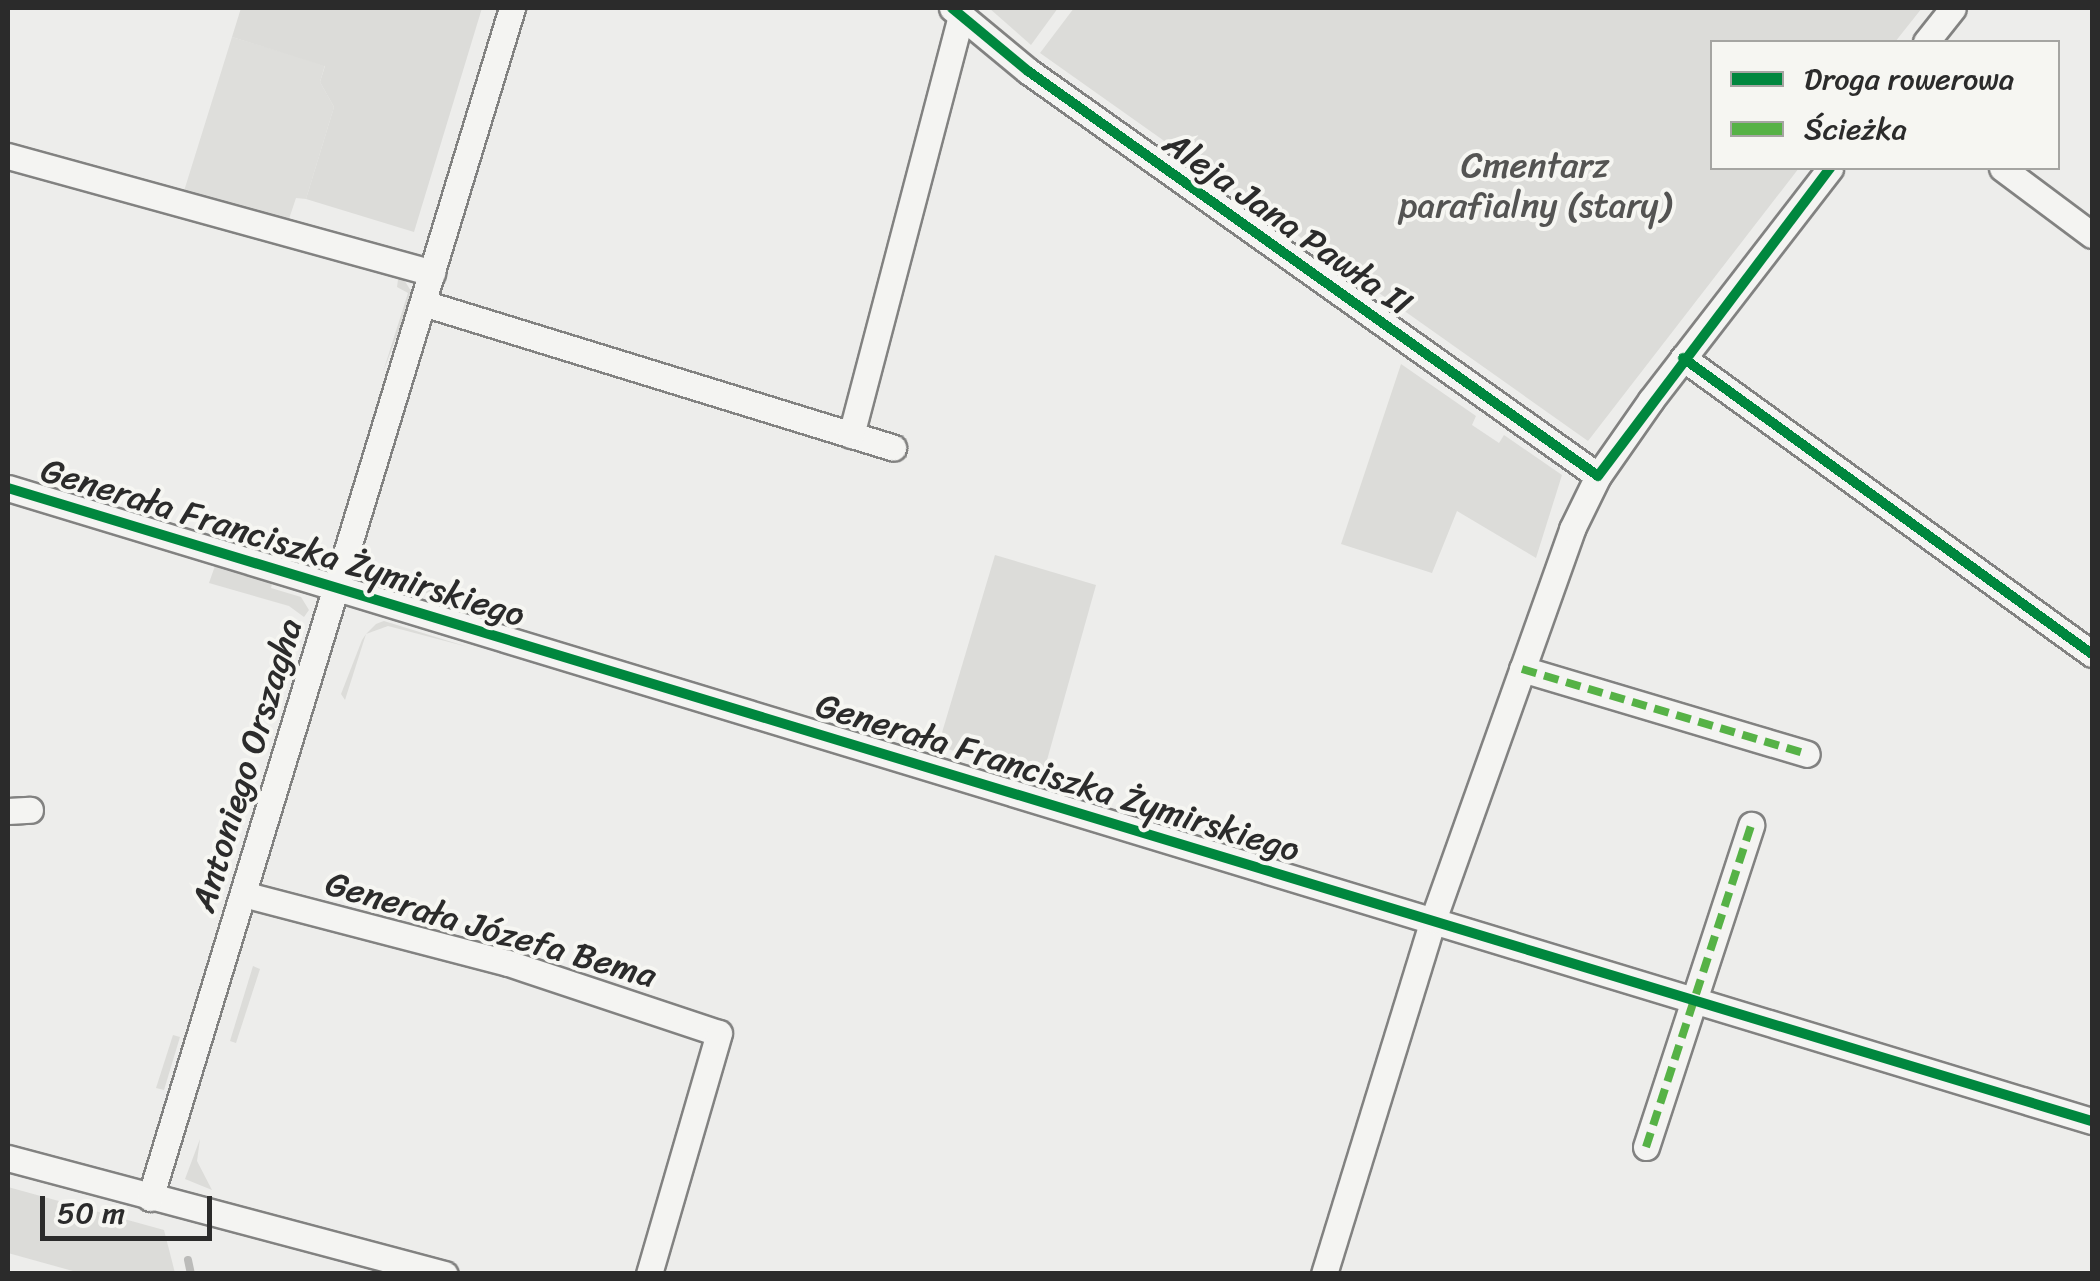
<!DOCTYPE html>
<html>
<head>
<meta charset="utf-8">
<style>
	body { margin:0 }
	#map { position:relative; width:2100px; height:1281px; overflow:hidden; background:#ededeb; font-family:Sriracha,sans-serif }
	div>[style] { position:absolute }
	.built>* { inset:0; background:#dededb }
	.green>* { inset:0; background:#dcdcd9 }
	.stream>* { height:8px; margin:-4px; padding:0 4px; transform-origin:4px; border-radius:4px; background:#bbbbb9 }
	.roads { filter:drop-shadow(2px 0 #828281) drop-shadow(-2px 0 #828281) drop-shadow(0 2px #828281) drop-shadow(0 -2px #828281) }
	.minor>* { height:25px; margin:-12.5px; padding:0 12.5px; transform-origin:12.5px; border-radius:12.5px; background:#f4f4f2 }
	.quiet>* { height:8px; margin-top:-4px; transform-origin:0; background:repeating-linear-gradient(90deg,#56b246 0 15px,transparent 0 23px) }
	.cycleway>* { height:10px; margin:-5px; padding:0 5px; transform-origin:5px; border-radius:5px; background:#00873e }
	span { translate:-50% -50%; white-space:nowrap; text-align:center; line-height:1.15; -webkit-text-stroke:8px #f6f6f2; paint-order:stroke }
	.park-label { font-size:35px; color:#545453 }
	.street-label { font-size:35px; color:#2b2b2b }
	.frame { position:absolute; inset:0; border:10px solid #2b2b2b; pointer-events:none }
	.legend { position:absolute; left:1710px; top:40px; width:350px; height:130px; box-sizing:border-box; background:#f6f6f2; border:2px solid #a5a5a2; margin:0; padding:12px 18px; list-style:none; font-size:30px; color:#2b2b2b }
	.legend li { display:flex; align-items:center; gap:20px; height:50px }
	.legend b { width:50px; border:2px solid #a5a5a2 }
	.scale { position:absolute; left:40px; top:1196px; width:172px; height:45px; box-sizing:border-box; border:5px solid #2b2b2b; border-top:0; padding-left:12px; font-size:30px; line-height:35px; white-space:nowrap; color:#2b2b2b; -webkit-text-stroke:8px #f6f6f2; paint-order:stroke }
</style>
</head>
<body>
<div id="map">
	<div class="built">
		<div style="clip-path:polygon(232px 37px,325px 65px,320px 82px,334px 107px,306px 199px,296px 198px,288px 222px,184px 191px)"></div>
	</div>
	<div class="green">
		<div style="clip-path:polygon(241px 8px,482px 8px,414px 232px,306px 199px,334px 107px,320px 82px,325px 66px,232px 37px)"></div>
		<div style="clip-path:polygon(989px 8px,1058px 8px,1031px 45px)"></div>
		<div style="clip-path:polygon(1074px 8px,1922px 8px,1895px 42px,1712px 42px,1712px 168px,1799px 168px,1588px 441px,1040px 53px)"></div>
		<div style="clip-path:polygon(399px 272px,413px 294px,383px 372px,408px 293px,397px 287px)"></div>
		<div style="clip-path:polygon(1401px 364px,1476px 416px,1472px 425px,1499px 443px,1504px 435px,1562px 475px,1536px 558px,1457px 511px,1432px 573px,1341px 544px)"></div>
		<div style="clip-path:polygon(995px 555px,1096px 585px,1042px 778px,938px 746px)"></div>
		<div style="clip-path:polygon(216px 563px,273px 580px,271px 588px,301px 597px,309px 610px,304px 617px,289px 606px,209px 583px)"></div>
		<div style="clip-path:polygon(388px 573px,465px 596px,462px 604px,393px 583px)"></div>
		<div style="clip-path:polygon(381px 622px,384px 621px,468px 647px,388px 626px,366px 634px,345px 700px,341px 694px,362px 640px,366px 634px,376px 624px)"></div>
		<div style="clip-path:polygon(253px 966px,260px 969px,236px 1043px,230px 1041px)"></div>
		<div style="clip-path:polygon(173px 1035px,180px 1037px,164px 1090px,156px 1088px)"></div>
		<div style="clip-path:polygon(200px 1139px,197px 1161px,212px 1190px,185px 1179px)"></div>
		<div style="clip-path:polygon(8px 1187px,164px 1230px,175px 1273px,80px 1273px,8px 1253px)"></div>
	</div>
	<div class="stream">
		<div style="left:188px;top:1260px;width:14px;rotate:78deg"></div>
	</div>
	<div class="roads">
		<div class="minor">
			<div style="left:952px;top:8px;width:99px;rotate:39.7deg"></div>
			<div style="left:1028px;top:71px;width:699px;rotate:35.39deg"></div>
			<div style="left:1926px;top:42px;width:43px;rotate:-51.5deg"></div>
			<div style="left:8px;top:156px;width:440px;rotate:15.4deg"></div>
			<div style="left:2002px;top:168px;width:112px;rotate:36.7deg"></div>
			<div style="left:423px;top:303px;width:492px;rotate:17.1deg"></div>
			<div style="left:1683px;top:358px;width:505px;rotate:35.89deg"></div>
			<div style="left:851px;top:435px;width:433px;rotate:-75.3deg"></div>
			<div style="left:8px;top:488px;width:2178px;rotate:16.9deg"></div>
			<div style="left:1522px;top:669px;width:297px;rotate:16.6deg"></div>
			<div style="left:8px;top:811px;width:22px;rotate:-3deg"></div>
			<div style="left:243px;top:894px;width:274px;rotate:14.6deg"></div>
			<div style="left:508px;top:963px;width:222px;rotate:18.4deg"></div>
			<div style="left:719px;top:1033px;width:251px;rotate:106.2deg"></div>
			<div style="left:1646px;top:1147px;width:339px;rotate:-71.9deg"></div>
			<div style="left:8px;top:1158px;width:452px;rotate:14.9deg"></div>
			<div style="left:150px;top:1198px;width:1244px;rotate:-73.08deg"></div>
			<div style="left:1324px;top:1274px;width:370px;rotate:-72.9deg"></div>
			<div style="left:1433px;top:920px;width:415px;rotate:-70.4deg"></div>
			<div style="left:1572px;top:529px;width:59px;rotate:-63.9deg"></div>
			<div style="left:1598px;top:476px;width:93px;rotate:-55.1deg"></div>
			<div style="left:1651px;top:400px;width:293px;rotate:-52.3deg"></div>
		</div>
	</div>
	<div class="quiet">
		<div style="left:1522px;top:669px;width:297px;rotate:16.6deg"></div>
		<div style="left:1646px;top:1147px;width:339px;rotate:-71.9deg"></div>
	</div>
	<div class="cycleway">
		<div style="left:952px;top:8px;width:99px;rotate:39.7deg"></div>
		<div style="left:1028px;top:71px;width:699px;rotate:35.39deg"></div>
		<div style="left:1598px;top:476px;width:386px;rotate:-53deg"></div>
		<div style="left:1683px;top:358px;width:505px;rotate:35.89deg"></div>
		<div style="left:8px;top:488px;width:2178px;rotate:16.9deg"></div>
	</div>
	<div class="park-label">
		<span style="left:1535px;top:185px">Cmentarz<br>parafialny (stary)</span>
	</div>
	<div class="street-label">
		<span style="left:1288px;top:223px;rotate:35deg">Aleja Jana Pawła II</span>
		<span style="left:283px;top:542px;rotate:17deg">Generała Franciszka Żymirskiego</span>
		<span style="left:246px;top:765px;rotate:-73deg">Antoniego Orszagha</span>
		<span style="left:1058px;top:777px;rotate:17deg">Generała Franciszka Żymirskiego</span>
		<span style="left:491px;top:929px;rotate:16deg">Generała Józefa Bema</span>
	</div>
	<div class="frame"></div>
	<ul class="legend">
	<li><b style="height:12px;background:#00873e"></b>Droga rowerowa</li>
	<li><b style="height:12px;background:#56b246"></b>Ścieżka</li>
	</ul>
	<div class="scale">50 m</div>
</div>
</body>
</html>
